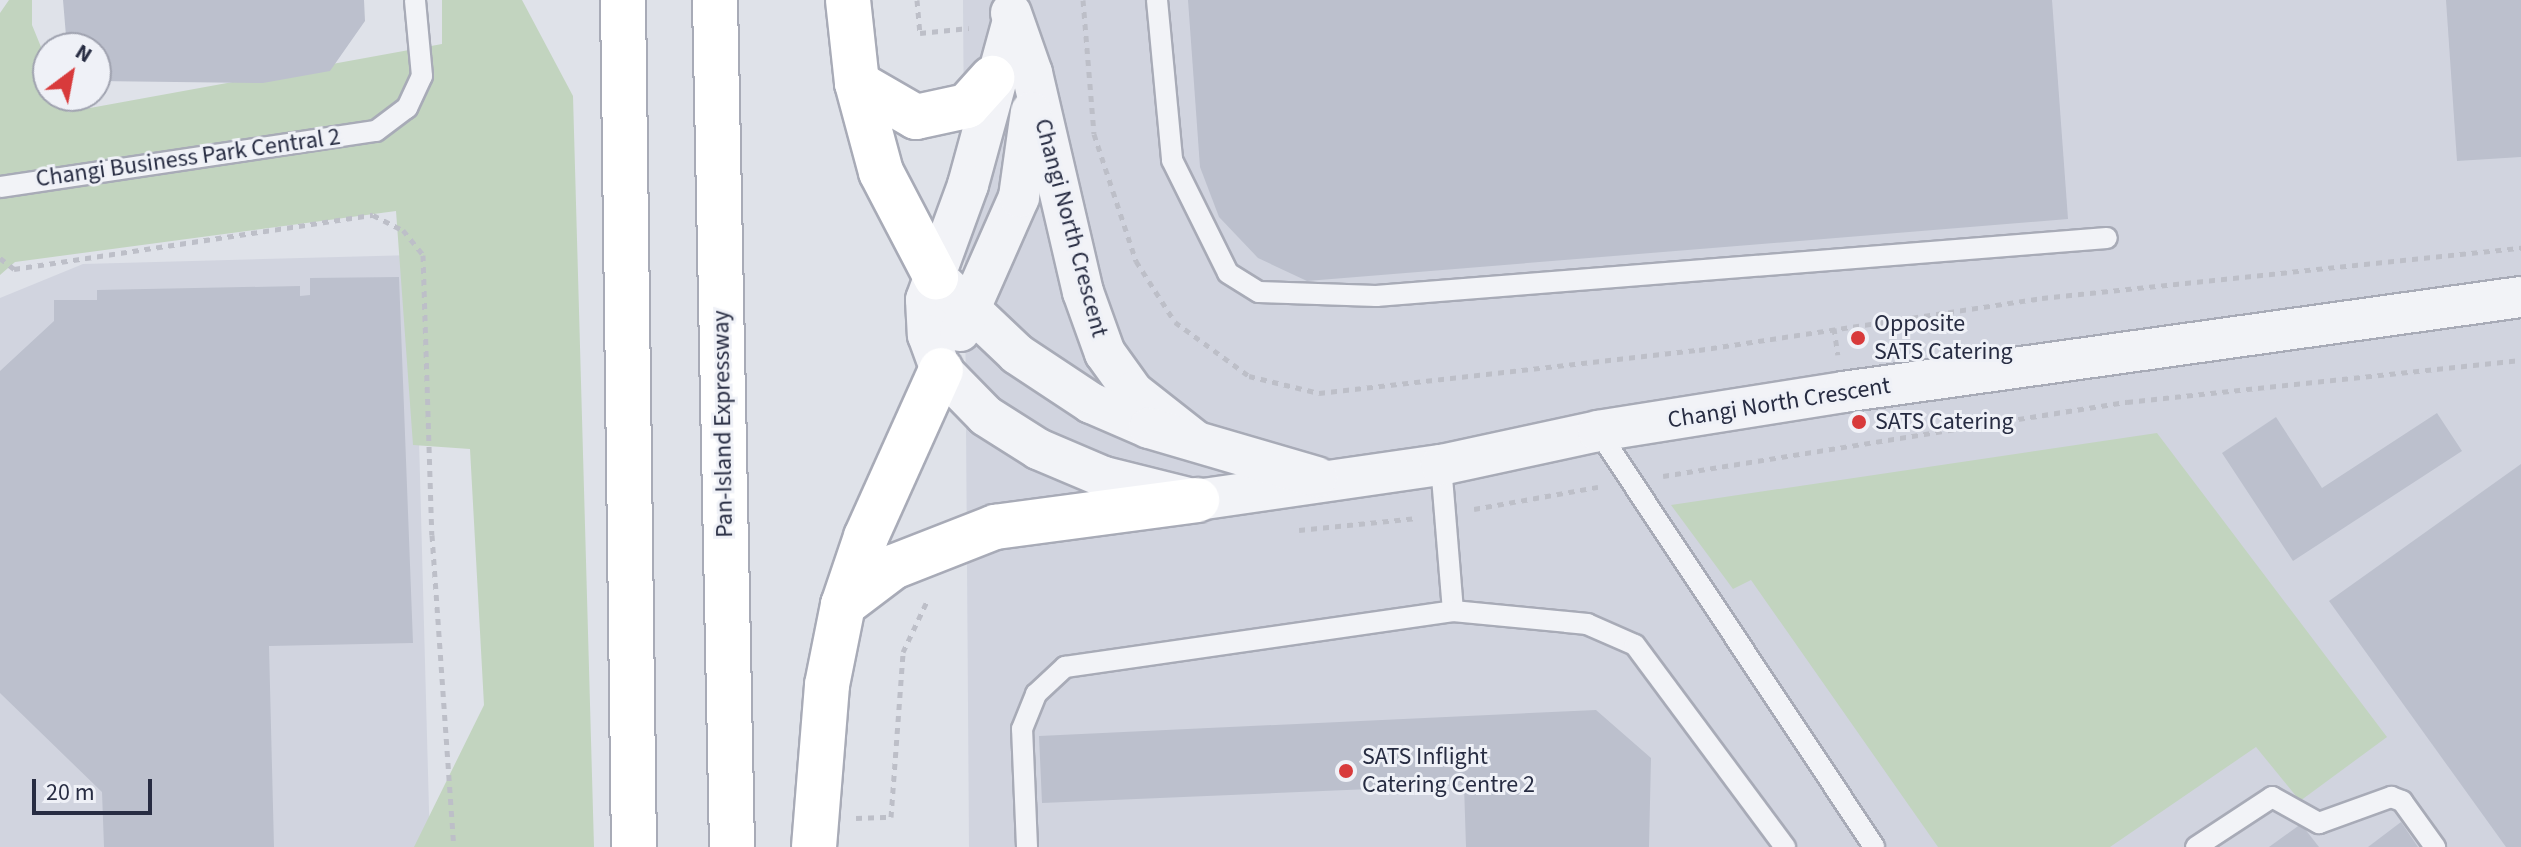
<!DOCTYPE html>
<html>
<head>
<meta charset="utf-8">
<style>
	body { margin:0 }
	#map { position:relative; width:2521px; height:847px; overflow:hidden; background:#dfe2e9; font-family:"Source Sans 3",sans-serif }
	div>[style] { position:absolute }
	.built>* { inset:0; background:#d1d4df }
	.green>* { inset:0; background:#c2d4bf }
	.building>* { inset:0; background:#bcc0cd }
	.path>* { height:5px; margin-top:-2.5px; transform-origin:0; background:repeating-linear-gradient(90deg,#bdbfc8 0 6px,transparent 0 12px) }
	.roads { filter:drop-shadow(2px 0 #a8abb7) drop-shadow(-2px 0 #a8abb7) drop-shadow(0 2px #a8abb7) drop-shadow(0 -2px #a8abb7) }
	.service>* { height:20px; margin:-10px; padding:0 10px; transform-origin:10px; border-radius:10px; background:#f2f3f7 }
	.minor>* { height:40px; margin:-20px; padding:0 20px; transform-origin:20px; border-radius:20px; background:#f2f3f7 }
	.motorway>* { height:44px; margin:-22px; padding:0 22px; transform-origin:22px; border-radius:22px; background:#fff }
	.dots>* { width:22px; height:22px; translate:-50% -50%; box-sizing:border-box; border:4px solid #eff1f7; border-radius:50% }
	span { translate:-50% -50%; white-space:nowrap; text-align:center; line-height:1.15; -webkit-text-stroke:6px #eff1f7; paint-order:stroke }
	.street-label { font-size:24px; color:#272c42 }
	.poi-label { font-size:24px; color:#272c42 }
	.left { translate:0 -50%; text-align:left }
	.north { position:absolute; left:32px; top:32px; width:80px; height:80px; box-sizing:border-box; background:#eff1f7; border:2px solid #9fa2af; border-radius:50%; rotate:32deg; font-size:22px; font-weight:700; line-height:32px; text-align:center; color:#272c42 }
	.north::after { content:''; display:block; margin:auto; width:28px; height:36px; background:#d83a3b; clip-path:polygon(50% 0,100% 100%,50% 72%,0 100%) }
	.scale { position:absolute; left:32px; top:779px; width:120px; height:36px; box-sizing:border-box; border:4px solid #272c42; border-top:0; padding-left:10px; font-size:24px; line-height:28px; white-space:nowrap; color:#272c42; -webkit-text-stroke:6px #eff1f7; paint-order:stroke }
</style>
</head>
<body>
<div id="map">
	<div class="built">
		<div style="clip-path:polygon(963px 0,2521px 0,2521px 847px,969px 847px)"></div>
		<div style="clip-path:polygon(414px 255px,430px 847px,0 847px,0 298px,83px 264px)"></div>
	</div>
	<div class="green">
		<div style="clip-path:polygon(9px 0,32px 0,32px 25px,48px 64px,48px 96px,61px 96px,68px 112px,442px 44px,442px 0,522px 0,573px 96px,594px 847px,414px 847px,484px 705px,470px 449px,413px 445px,396px 211px,15px 262px,0 275px,0 13px)"></div>
		<div style="clip-path:polygon(2157px 433px,2387px 737px,2300px 801px,2256px 747px,2110px 847px,1938px 847px,1751px 580px,1733px 589px,1671px 505px)"></div>
	</div>
	<div class="building">
		<div style="clip-path:polygon(63px 0,364px 0,365px 21px,330px 71px,263px 83px,96px 81px,96px 48px,67px 48px)"></div>
		<div style="clip-path:polygon(1188px 0,2052px 0,2068px 219px,1307px 281px,1258px 258px,1219px 217px,1200px 167px)"></div>
		<div style="clip-path:polygon(2446px 0,2521px 0,2521px 157px,2457px 161px)"></div>
		<div style="clip-path:polygon(399px 277px,413px 643px,269px 646px,274px 847px,104px 847px,102px 792px,0 693px,0 371px,54px 321px,54px 300px,97px 300px,97px 290px,300px 286px,300px 296px,310px 295px,310px 278px)"></div>
		<div style="clip-path:polygon(2437px 413px,2462px 451px,2293px 561px,2222px 453px,2276px 417px,2322px 488px)"></div>
		<div style="clip-path:polygon(2521px 464px,2521px 847px,2506px 847px,2329px 601px)"></div>
		<div style="clip-path:polygon(1596px 710px,1651px 758px,1649px 847px,1466px 847px,1464px 785px,1042px 803px,1039px 736px)"></div>
		<div style="clip-path:polygon(2401px 822px,2418px 847px,2368px 847px)"></div>
		<div style="clip-path:polygon(2301px 824px,2319px 847px,2269px 847px)"></div>
	</div>
	<div class="path">
		<div style="left:917px;top:0;width:33px;rotate:85deg"></div>
		<div style="left:920px;top:33px;width:49px;rotate:-5.8deg"></div>
		<div style="left:1083px;top:0;width:134px;rotate:85.3deg"></div>
		<div style="left:1094px;top:134px;width:134px;rotate:71.7deg"></div>
		<div style="left:1136px;top:261px;width:72px;rotate:57.4deg"></div>
		<div style="left:1175px;top:322px;width:92px;rotate:36.1deg"></div>
		<div style="left:1249px;top:376px;width:72px;rotate:13.7deg"></div>
		<div style="left:1319px;top:393px;width:382px;rotate:-6.5deg"></div>
		<div style="left:1699px;top:350px;width:347px;rotate:-8.6deg"></div>
		<div style="left:2042px;top:298px;width:482px;rotate:-6deg"></div>
		<div style="left:0;top:258px;width:18px;rotate:38deg"></div>
		<div style="left:14px;top:269px;width:363px;rotate:-8.6deg"></div>
		<div style="left:373px;top:215px;width:34px;rotate:27deg"></div>
		<div style="left:403px;top:230px;width:32px;rotate:51deg"></div>
		<div style="left:423px;top:255px;width:280px;rotate:88.2deg"></div>
		<div style="left:432px;top:535px;width:313px;rotate:86deg"></div>
		<div style="left:1834px;top:328px;width:27px;rotate:82deg"></div>
		<div style="left:1663px;top:476px;width:470px;rotate:-9.1deg"></div>
		<div style="left:2127px;top:402px;width:396px;rotate:-6.1deg"></div>
		<div style="left:1474px;top:509px;width:126px;rotate:-10.1deg"></div>
		<div style="left:1299px;top:530px;width:119px;rotate:-5.8deg"></div>
		<div style="left:856px;top:818px;width:35px;rotate:-2deg"></div>
		<div style="left:891px;top:817px;width:165px;rotate:-85.8deg"></div>
		<div style="left:903px;top:652px;width:59px;rotate:-64.7deg"></div>
	</div>
	<div class="roads">
		<div class="service">
			<div style="left:1157px;top:0;width:161px;rotate:84.6deg"></div>
			<div style="left:1172px;top:160px;width:126px;rotate:63.6deg"></div>
			<div style="left:1228px;top:273px;width:36px;rotate:32deg"></div>
			<div style="left:1259px;top:292px;width:117px;rotate:2deg"></div>
			<div style="left:1376px;top:296px;width:733px;rotate:-4.54deg"></div>
			<div style="left:0;top:187px;width:380px;rotate:-8.5deg"></div>
			<div style="left:376px;top:131px;width:39px;rotate:-37deg"></div>
			<div style="left:407px;top:108px;width:35px;rotate:-65deg"></div>
			<div style="left:422px;top:76px;width:76px;rotate:-95.3deg"></div>
			<div style="left:1598px;top:431px;width:499px;rotate:56.4deg"></div>
			<div style="left:1441px;top:465px;width:146px;rotate:85.3deg"></div>
			<div style="left:1027px;top:847px;width:118px;rotate:-92.4deg"></div>
			<div style="left:1022px;top:729px;width:38px;rotate:-68deg"></div>
			<div style="left:1036px;top:694px;width:40px;rotate:-43deg"></div>
			<div style="left:1065px;top:667px;width:392px;rotate:-8.2deg"></div>
			<div style="left:1453px;top:611px;width:135px;rotate:5.5deg"></div>
			<div style="left:1587px;top:624px;width:52px;rotate:23.6deg"></div>
			<div style="left:1635px;top:645px;width:252px;rotate:53.4deg"></div>
			<div style="left:2196px;top:847px;width:91px;rotate:-33.3deg"></div>
			<div style="left:2272px;top:797px;width:54px;rotate:29deg"></div>
			<div style="left:2319px;top:823px;width:77px;rotate:-19.9deg"></div>
			<div style="left:2391px;top:797px;width:12px;rotate:20deg"></div>
			<div style="left:2402px;top:801px;width:57px;rotate:54.3deg"></div>
		</div>
		<div class="minor">
			<div style="left:1011px;top:13px;width:64px;rotate:70.7deg"></div>
			<div style="left:1032px;top:73px;width:225px;rotate:76.9deg"></div>
			<div style="left:1083px;top:292px;width:65px;rotate:70.2deg"></div>
			<div style="left:1105px;top:353px;width:48px;rotate:54.3deg"></div>
			<div style="left:1133px;top:392px;width:78px;rotate:38.2deg"></div>
			<div style="left:1012px;top:24px;width:167px;rotate:105.3deg"></div>
			<div style="left:968px;top:185px;width:122px;rotate:110.1deg"></div>
			<div style="left:926px;top:300px;width:35px;rotate:87deg"></div>
			<div style="left:928px;top:335px;width:37px;rotate:70deg"></div>
			<div style="left:941px;top:370px;width:64px;rotate:45.6deg"></div>
			<div style="left:986px;top:416px;width:62px;rotate:32.4deg"></div>
			<div style="left:1038px;top:449px;width:72px;rotate:23deg"></div>
			<div style="left:1104px;top:477px;width:96px;rotate:13.9deg"></div>
			<div style="left:1197px;top:500px;width:246px;rotate:-8.2deg"></div>
			<div style="left:1441px;top:465px;width:161px;rotate:-12.2deg"></div>
			<div style="left:1598px;top:431px;width:248px;rotate:-9deg"></div>
			<div style="left:1843px;top:392px;width:685px;rotate:-7.98deg"></div>
			<div style="left:936px;top:277px;width:112px;rotate:43.5deg"></div>
			<div style="left:1017px;top:354px;width:89px;rotate:33.5deg"></div>
			<div style="left:1091px;top:403px;width:63px;rotate:23.3deg"></div>
			<div style="left:1149px;top:428px;width:175px;rotate:16.3deg"></div>
			<div style="left:960px;top:331px;width:146px;rotate:-66.2deg"></div>
			<div style="left:1019px;top:197px;width:86px;rotate:-82deg"></div>
		</div>
		<div class="motorway">
			<div style="left:623px;top:0;width:847px;rotate:89.26deg"></div>
			<div style="left:715px;top:0;width:847px;rotate:88.85deg"></div>
			<div style="left:848px;top:0;width:83px;rotate:83.8deg"></div>
			<div style="left:857px;top:83px;width:92px;rotate:74.9deg"></div>
			<div style="left:881px;top:172px;width:119px;rotate:62.4deg"></div>
			<div style="left:857px;top:83px;width:68px;rotate:30deg"></div>
			<div style="left:916px;top:117px;width:52px;rotate:-12.2deg"></div>
			<div style="left:967px;top:106px;width:38px;rotate:-48deg"></div>
			<div style="left:843px;top:605px;width:63px;rotate:-37.2deg"></div>
			<div style="left:893px;top:567px;width:110px;rotate:-21.4deg"></div>
			<div style="left:995px;top:527px;width:204px;rotate:-7.6deg"></div>
			<div style="left:814px;top:847px;width:163px;rotate:-85.4deg"></div>
			<div style="left:827px;top:685px;width:82px;rotate:-78.7deg"></div>
			<div style="left:843px;top:605px;width:72px;rotate:-71.3deg"></div>
			<div style="left:866px;top:537px;width:183px;rotate:-65.8deg"></div>
		</div>
	</div>
	<div class="dots">
		<div style="left:1858px;top:338px;background:#d83a3b"></div>
		<div style="left:1859px;top:422px;background:#d83a3b"></div>
		<div style="left:1346px;top:771px;background:#d83a3b"></div>
	</div>
	<div class="street-label">
		<span style="left:188px;top:158px;rotate:-8deg">Changi Business Park Central 2</span>
		<span style="left:1071px;top:228px;rotate:75deg">Changi North Crescent</span>
		<span style="left:1779px;top:403px;rotate:-9deg">Changi North Crescent</span>
		<span style="left:723px;top:424px;rotate:-91deg">Pan-Island Expressway</span>
	</div>
	<div class="poi-label">
		<span class="left" style="left:1874px;top:338px">Opposite<br>SATS Catering</span>
		<span class="left" style="left:1875px;top:422px">SATS Catering</span>
		<span class="left" style="left:1362px;top:771px">SATS Inflight<br>Catering Centre 2</span>
	</div>
	<div class="north">N</div>
	<div class="scale">20 m</div>
</div>
</body>
</html>
